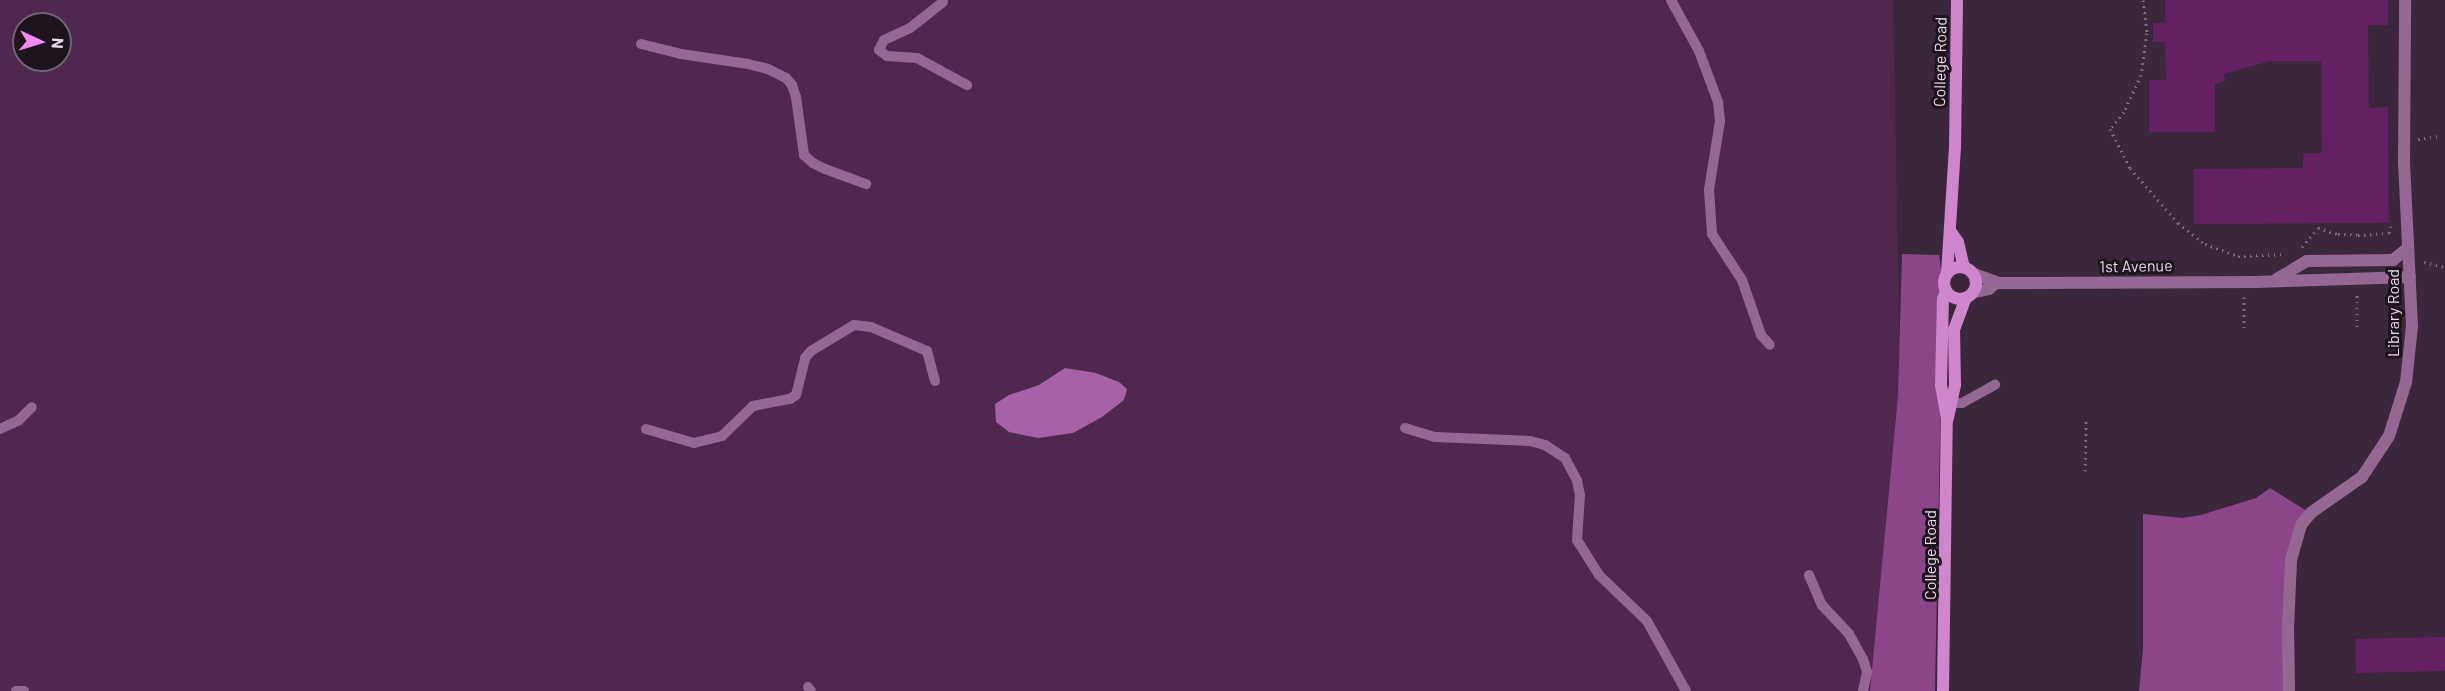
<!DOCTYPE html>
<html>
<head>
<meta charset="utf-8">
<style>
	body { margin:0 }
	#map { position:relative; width:2445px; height:691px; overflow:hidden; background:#3b273b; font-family:Barlow,sans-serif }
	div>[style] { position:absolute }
	.green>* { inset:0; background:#50284f }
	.forest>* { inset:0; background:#8a4689 }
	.water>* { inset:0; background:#a761a6 }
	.building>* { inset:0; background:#632163 }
	.path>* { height:3px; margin-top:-1.5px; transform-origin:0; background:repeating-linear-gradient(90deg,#7f6d7e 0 1.5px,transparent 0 6px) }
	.lane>* { height:10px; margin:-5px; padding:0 5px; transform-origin:5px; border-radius:5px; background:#956894 }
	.street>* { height:12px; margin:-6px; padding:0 6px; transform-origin:6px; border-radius:6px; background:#956894 }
	.secondary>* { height:12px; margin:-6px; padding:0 6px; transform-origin:6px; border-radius:6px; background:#cf86cd }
	.secondary>.ring { margin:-6px; padding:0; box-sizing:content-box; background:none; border:12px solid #cf86cd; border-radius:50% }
	span { translate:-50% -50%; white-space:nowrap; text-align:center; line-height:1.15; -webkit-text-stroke:6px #1d141d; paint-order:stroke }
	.street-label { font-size:16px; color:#e8dae7 }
	.north { position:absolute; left:12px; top:12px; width:60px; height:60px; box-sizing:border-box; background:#1d141d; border:2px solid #6e636e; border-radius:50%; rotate:94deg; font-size:16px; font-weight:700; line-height:24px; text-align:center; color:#e8dae7 }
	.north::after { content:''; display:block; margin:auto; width:21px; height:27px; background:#f38af1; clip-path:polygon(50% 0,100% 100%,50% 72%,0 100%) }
</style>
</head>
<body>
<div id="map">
	<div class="green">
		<div style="clip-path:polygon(evenodd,0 0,1893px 0,1906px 691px,0 691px,0 0,24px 24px,60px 24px,60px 60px,24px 60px,24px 24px)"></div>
	</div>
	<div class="forest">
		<div style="clip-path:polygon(1902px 254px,1939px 255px,1943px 282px,1935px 691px,1870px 691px,1898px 396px)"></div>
		<div style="clip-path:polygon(2270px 488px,2307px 511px,2295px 548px,2291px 691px,2139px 691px,2143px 649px,2143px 514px,2182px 518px,2201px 515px,2256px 498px)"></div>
	</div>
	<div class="water">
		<div style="clip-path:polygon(1065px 368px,1096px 373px,1119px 382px,1127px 389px,1124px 400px,1102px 417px,1073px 433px,1038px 438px,1009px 432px,996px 422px,995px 404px,1009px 395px,1039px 385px)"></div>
	</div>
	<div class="building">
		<div style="clip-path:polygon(2165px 0,2388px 0,2388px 25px,2368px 25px,2369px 108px,2388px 107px,2389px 223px,2194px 224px,2194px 169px,2303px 168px,2303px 153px,2322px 153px,2321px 61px,2270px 61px,2224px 74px,2225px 81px,2215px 84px,2215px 132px,2149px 132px,2149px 80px,2166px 80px,2165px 42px,2153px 42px,2153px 23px,2165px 23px)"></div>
		<div style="clip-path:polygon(2445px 637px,2445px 671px,2356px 673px,2355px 639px)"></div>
	</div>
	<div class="path">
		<div style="left:2143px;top:0;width:33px;rotate:83deg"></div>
		<div style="left:2147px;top:33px;width:42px;rotate:98.1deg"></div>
		<div style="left:2141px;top:75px;width:41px;rotate:114.7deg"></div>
		<div style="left:2124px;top:112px;width:22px;rotate:129deg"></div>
		<div style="left:2110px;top:129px;width:44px;rotate:62.9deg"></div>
		<div style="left:2130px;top:168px;width:73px;rotate:48.9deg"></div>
		<div style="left:2178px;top:223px;width:34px;rotate:38deg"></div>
		<div style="left:2205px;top:244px;width:35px;rotate:20deg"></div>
		<div style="left:2238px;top:256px;width:48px;rotate:-2.4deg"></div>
		<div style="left:2418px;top:139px;width:21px;rotate:-8deg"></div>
		<div style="left:2302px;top:247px;width:25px;rotate:-50deg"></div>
		<div style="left:2318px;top:228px;width:21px;rotate:17deg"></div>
		<div style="left:2338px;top:234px;width:20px;rotate:3deg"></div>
		<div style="left:2358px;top:235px;width:31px;rotate:-4deg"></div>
		<div style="left:2389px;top:233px;width:7px;rotate:-74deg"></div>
		<div style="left:2424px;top:262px;width:22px;rotate:13deg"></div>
		<div style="left:2357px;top:327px;width:33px;rotate:-90deg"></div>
		<div style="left:2244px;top:328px;width:31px;rotate:-90deg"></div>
		<div style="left:2085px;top:471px;width:51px;rotate:-88.9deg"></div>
	</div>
	<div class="lane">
		<div style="left:1671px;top:0;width:58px;rotate:61.2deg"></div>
		<div style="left:1699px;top:51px;width:54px;rotate:69.6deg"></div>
		<div style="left:1718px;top:102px;width:19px;rotate:84deg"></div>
		<div style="left:1720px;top:121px;width:70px;rotate:99.1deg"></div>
		<div style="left:1709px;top:190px;width:44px;rotate:86.1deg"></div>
		<div style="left:1712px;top:234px;width:55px;rotate:56.9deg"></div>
		<div style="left:1742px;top:280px;width:58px;rotate:70.9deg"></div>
		<div style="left:1761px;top:335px;width:13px;rotate:48deg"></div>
		<div style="left:943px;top:2px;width:42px;rotate:141.8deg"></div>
		<div style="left:910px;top:28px;width:29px;rotate:155deg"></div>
		<div style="left:884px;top:40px;width:11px;rotate:117deg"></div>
		<div style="left:879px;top:50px;width:10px;rotate:37deg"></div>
		<div style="left:887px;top:56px;width:30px;rotate:4deg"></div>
		<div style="left:917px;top:58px;width:57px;rotate:28.4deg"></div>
		<div style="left:641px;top:44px;width:41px;rotate:14deg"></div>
		<div style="left:681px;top:54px;width:68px;rotate:8.5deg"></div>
		<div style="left:748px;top:64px;width:21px;rotate:14deg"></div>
		<div style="left:768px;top:69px;width:20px;rotate:27deg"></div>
		<div style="left:786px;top:78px;width:9px;rotate:49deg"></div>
		<div style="left:792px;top:85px;width:13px;rotate:72deg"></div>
		<div style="left:796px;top:97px;width:59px;rotate:82.1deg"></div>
		<div style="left:804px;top:155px;width:12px;rotate:42deg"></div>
		<div style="left:813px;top:163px;width:13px;rotate:27deg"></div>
		<div style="left:825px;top:169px;width:44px;rotate:20.1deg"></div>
		<div style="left:1944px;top:403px;width:18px"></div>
		<div style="left:1962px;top:403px;width:38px;rotate:-29deg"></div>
		<div style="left:1405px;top:428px;width:31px;rotate:17deg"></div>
		<div style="left:1435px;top:437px;width:95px;rotate:2.4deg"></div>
		<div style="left:1530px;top:441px;width:16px;rotate:15deg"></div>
		<div style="left:1545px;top:445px;width:24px;rotate:33deg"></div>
		<div style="left:1565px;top:458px;width:26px;rotate:62deg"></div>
		<div style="left:1577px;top:481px;width:14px;rotate:78deg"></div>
		<div style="left:1580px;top:495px;width:45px;rotate:93.8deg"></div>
		<div style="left:1577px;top:540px;width:41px;rotate:57.8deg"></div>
		<div style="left:1599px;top:575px;width:66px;rotate:43.8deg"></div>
		<div style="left:1647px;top:621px;width:80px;rotate:60.9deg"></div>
		<div style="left:0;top:429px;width:21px;rotate:-25deg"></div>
		<div style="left:19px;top:420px;width:18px;rotate:-45deg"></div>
		<div style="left:646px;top:429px;width:50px;rotate:16.3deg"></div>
		<div style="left:694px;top:443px;width:29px;rotate:-14deg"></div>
		<div style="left:722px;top:436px;width:43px;rotate:-44.1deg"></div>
		<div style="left:753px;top:406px;width:38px;rotate:-11deg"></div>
		<div style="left:790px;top:399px;width:7px;rotate:-34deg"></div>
		<div style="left:796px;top:395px;width:38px;rotate:-76deg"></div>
		<div style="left:805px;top:358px;width:9px;rotate:-49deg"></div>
		<div style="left:811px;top:351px;width:50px;rotate:-31.2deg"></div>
		<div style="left:854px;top:325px;width:17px;rotate:7deg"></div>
		<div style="left:871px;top:327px;width:61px;rotate:23.2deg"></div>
		<div style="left:927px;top:351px;width:31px;rotate:75deg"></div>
		<div style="left:1809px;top:575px;width:33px;rotate:67deg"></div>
		<div style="left:1822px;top:605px;width:40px;rotate:47deg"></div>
		<div style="left:1849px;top:634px;width:29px;rotate:61deg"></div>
		<div style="left:1863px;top:659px;width:14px;rotate:73deg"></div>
		<div style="left:1867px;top:672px;width:19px;rotate:102deg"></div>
		<div style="left:808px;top:687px;width:5px;rotate:53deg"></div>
		<div style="left:16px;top:691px;width:8px"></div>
	</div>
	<div class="street">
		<div style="left:1974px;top:274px;width:27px;rotate:20deg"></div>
		<div style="left:1999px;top:283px;width:257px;rotate:-0.2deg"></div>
		<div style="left:2256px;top:282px;width:154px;rotate:-1.9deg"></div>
		<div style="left:2277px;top:279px;width:35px;rotate:-31deg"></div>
		<div style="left:2307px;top:261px;width:86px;rotate:-0.7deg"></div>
		<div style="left:2393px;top:260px;width:19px;rotate:-39deg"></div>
		<div style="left:1974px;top:292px;width:15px;rotate:-11deg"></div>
		<div style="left:1989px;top:289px;width:9px;rotate:-41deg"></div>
		<div style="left:2289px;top:691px;width:62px;rotate:-90.9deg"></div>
		<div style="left:2288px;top:629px;width:69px;rotate:-87.5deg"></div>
		<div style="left:2291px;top:560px;width:36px;rotate:-74deg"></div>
		<div style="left:2301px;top:525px;width:17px;rotate:-50deg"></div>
		<div style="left:2312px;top:512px;width:61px;rotate:-35deg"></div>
		<div style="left:2362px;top:477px;width:49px;rotate:-56.6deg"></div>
		<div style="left:2389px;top:436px;width:57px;rotate:-72.5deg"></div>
		<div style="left:2406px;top:382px;width:56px;rotate:-83.9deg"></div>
		<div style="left:2412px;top:326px;width:163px;rotate:-92.8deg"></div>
		<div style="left:2404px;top:163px;width:163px;rotate:-89.6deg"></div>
	</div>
	<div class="secondary">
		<div style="left:1951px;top:232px;width:12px;rotate:55deg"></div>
		<div style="left:1958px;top:242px;width:26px;rotate:77deg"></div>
		<div class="ring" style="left:1944px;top:267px;width:20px;height:20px"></div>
		<div style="left:1947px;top:274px;width:127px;rotate:-86.4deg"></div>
		<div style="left:1955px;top:147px;width:147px;rotate:-89.2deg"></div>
		<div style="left:1948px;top:418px;width:34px;rotate:-78deg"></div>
		<div style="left:1955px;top:385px;width:55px;rotate:-91deg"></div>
		<div style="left:1954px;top:330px;width:33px;rotate:-70deg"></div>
		<div style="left:1943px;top:691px;width:272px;rotate:-89.2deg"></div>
		<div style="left:1947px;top:419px;width:35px;rotate:-100deg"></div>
		<div style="left:1941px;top:385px;width:86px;rotate:-88.7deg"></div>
		<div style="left:1943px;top:299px;width:9px;rotate:-69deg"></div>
	</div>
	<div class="street-label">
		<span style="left:1940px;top:62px;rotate:-89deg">College Road</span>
		<span style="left:2136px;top:266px;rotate:-1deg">1st Avenue</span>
		<span style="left:2393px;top:313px;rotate:-90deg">Library Road</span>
		<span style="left:1930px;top:555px;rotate:-90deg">College Road</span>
	</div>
	<div class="north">N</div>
</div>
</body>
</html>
